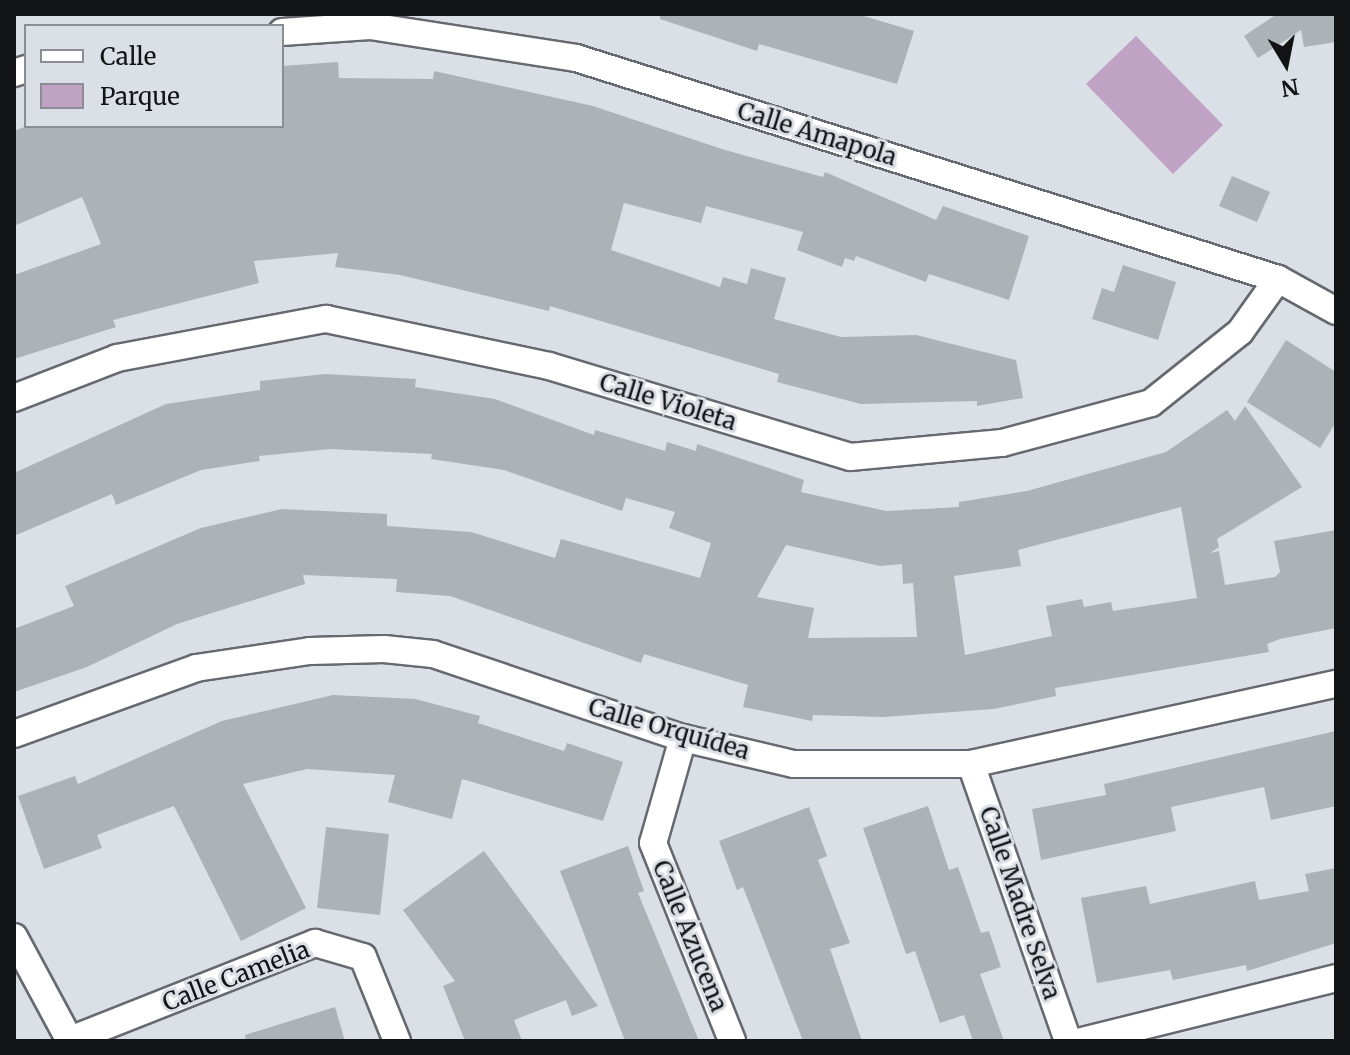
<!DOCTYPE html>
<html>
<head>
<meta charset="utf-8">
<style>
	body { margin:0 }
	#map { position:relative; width:1350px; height:1055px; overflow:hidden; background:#dbe0e6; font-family:Merriweather,serif }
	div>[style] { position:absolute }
	.green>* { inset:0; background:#c0a3c4 }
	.building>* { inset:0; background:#abb3b7 }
	.roads { filter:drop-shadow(2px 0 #66696f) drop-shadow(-2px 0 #66696f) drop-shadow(0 2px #66696f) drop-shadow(0 -2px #66696f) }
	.minor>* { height:26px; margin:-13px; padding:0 13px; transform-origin:13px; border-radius:13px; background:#fff }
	span { translate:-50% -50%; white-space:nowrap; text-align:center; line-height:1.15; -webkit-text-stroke:6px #dbe0e6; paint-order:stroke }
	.street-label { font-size:24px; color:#111315 }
	.frame { position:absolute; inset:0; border:16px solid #111315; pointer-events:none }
	.legend { position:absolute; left:24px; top:24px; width:260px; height:104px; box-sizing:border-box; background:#dbe0e6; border:2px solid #8a8e92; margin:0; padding:10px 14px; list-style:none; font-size:24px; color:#111315 }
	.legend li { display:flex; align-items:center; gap:16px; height:40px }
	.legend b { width:40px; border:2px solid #8a8e92 }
	.north { position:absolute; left:1246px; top:24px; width:80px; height:80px; -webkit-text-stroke:6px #dbe0e6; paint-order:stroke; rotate:170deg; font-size:22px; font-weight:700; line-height:32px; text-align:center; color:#111315 }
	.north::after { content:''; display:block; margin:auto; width:28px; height:36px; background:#111315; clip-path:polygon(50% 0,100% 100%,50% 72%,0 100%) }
</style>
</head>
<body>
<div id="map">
	<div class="green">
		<div style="clip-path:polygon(1136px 36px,1223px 125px,1173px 174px,1086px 84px)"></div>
	</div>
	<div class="building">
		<div style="clip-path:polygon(660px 14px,857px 14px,914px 31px,897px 84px,759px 44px,757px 51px,660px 19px)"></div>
		<div style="clip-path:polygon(1277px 14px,1334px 14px,1336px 42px,1304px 47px,1301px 30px,1258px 58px,1244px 36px)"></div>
		<div style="clip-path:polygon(338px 62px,339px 78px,433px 79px,434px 71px,593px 106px,725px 150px,823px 177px,825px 172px,936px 220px,943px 206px,1029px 236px,1009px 300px,929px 274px,926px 282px,856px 256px,854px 261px,845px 258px,842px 267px,797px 250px,803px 232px,706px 206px,701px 223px,624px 203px,611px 250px,720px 287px,723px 277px,747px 284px,751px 268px,786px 278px,774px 319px,841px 337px,916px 335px,1016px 360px,1023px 398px,977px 406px,977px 401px,861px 404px,777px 382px,779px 374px,550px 306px,549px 311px,400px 275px,335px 267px,338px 253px,254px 261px,259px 283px,113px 320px,116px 327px,14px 359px,14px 275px,101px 244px,82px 197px,14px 226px,14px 131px,27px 126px,282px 126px,282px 66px)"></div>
		<div style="clip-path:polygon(1232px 176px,1270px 192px,1257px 222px,1219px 206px)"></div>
		<div style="clip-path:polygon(1123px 265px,1176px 282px,1158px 340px,1092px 319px,1102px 288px,1114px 292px)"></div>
		<div style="clip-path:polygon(1286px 340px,1336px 372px,1336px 422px,1320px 448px,1247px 402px)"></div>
		<div style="clip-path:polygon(evenodd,325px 374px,416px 379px,415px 387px,495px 399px,594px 435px,595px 430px,665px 451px,667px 442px,696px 451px,697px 444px,804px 480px,801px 492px,886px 511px,959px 507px,959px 502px,1027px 491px,1166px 452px,1227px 410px,1235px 421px,1245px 406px,1302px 487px,1217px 539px,1219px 547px,1210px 553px,1219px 551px,1225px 585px,1275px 577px,1280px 572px,1274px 541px,1336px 530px,1336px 628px,1280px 639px,1267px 644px,1269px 652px,1055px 688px,1056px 696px,994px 709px,884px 717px,813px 715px,812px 721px,743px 707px,748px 685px,644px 654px,641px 663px,450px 596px,396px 592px,397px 579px,303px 575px,305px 584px,177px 624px,87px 667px,14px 692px,14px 629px,74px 606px,65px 586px,201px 528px,282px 509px,387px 514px,387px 526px,471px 532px,555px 558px,561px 539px,700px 578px,711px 543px,669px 528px,675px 512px,626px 498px,622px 511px,504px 470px,431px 459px,432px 454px,330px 449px,259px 456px,260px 461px,201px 470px,116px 505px,112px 494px,14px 536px,14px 473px,166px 404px,260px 390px,260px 381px,325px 374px,1181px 507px,1197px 598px,1113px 611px,1111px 602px,1084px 607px,1082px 599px,1046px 606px,1052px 636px,965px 655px,954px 576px,1021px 566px,1018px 550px,1181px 507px,325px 374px,786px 545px,880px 566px,902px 564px,903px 584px,913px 583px,917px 637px,808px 638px,814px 608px,757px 597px,786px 545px)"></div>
		<div style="clip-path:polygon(333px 695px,415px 699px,480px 716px,478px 723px,564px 751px,567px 743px,623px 762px,603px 821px,462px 779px,452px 819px,388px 802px,395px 775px,307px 769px,243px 784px,306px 908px,241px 941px,174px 806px,97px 835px,102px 848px,44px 869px,18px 796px,75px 776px,78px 784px,222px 721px)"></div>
		<div style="clip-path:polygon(1336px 731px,1336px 806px,1271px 820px,1264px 787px,1171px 807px,1176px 831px,1041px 860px,1032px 809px,1106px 795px,1104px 784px)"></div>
		<div style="clip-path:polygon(928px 806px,949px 870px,958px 867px,981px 933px,989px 931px,1001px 967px,980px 974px,1004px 1041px,973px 1041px,964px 1015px,940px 1023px,915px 951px,906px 954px,863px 828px)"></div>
		<div style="clip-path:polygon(809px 807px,827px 856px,818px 860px,850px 943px,830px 949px,862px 1041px,803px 1041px,743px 887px,737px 890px,719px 841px)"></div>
		<div style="clip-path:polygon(326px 827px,389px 834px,380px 915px,317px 908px)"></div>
		<div style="clip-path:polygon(628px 846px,644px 891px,638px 893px,699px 1041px,625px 1041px,560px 871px)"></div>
		<div style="clip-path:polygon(484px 851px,598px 1006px,572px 1016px,566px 1000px,514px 1020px,522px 1041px,465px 1041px,443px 986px,455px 981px,403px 910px)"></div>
		<div style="clip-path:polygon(1336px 868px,1336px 943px,1247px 971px,1246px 965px,1173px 980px,1170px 970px,1097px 983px,1081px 898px,1146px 886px,1150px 904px,1255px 881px,1259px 900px,1309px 891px,1305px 874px)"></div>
		<div style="clip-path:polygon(335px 1007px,345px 1041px,246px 1041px,245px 1035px)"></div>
	</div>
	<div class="roads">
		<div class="minor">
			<div style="left:282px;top:32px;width:88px;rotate:-3.9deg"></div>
			<div style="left:370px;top:26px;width:208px;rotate:8.8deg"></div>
			<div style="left:576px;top:58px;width:736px;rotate:17.47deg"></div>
			<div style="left:1278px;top:279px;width:66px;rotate:28.9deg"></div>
			<div style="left:14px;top:73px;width:13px;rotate:-18deg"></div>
			<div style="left:14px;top:398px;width:110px;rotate:-21.2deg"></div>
			<div style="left:117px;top:358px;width:213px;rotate:-10.6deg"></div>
			<div style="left:326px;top:319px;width:228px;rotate:11.9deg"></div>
			<div style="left:549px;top:366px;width:314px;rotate:16.8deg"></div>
			<div style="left:850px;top:457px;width:153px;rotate:-5.3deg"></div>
			<div style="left:1002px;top:443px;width:154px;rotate:-15deg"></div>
			<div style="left:1151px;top:403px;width:114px;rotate:-38.6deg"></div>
			<div style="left:1240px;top:332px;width:65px;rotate:-54.4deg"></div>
			<div style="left:14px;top:734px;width:194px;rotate:-19.9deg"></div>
			<div style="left:196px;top:668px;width:115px;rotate:-8.5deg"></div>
			<div style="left:310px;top:651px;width:74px;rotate:-1.5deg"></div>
			<div style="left:384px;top:649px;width:49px;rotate:5.8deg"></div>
			<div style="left:433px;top:654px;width:264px;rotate:18.6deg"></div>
			<div style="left:683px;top:738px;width:114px;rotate:13.2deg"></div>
			<div style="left:794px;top:764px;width:177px"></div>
			<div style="left:971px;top:764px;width:374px;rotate:-12.4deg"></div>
			<div style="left:683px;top:738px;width:109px;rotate:105.9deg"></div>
			<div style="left:653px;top:843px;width:213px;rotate:68.2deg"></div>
			<div style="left:971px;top:764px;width:293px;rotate:70.7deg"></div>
			<div style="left:14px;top:937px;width:118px;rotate:61.7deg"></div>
			<div style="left:70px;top:1040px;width:264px;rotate:-21.6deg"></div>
			<div style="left:315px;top:943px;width:50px;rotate:16.3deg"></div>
			<div style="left:363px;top:957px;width:91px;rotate:68deg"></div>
			<div style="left:1082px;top:1041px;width:262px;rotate:-13.9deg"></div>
		</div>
	</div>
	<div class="street-label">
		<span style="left:817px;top:134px;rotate:17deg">Calle Amapola</span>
		<span style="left:668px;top:402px;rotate:17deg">Calle Violeta</span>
		<span style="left:669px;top:729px;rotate:16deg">Calle Orquídea</span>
		<span style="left:1020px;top:903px;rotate:71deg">Calle Madre Selva</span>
		<span style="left:690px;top:936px;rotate:68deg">Calle Azucena</span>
		<span style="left:236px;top:976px;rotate:-21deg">Calle Camelia</span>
	</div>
	<div class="frame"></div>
	<ul class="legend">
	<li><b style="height:10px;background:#fff"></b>Calle</li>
	<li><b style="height:22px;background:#c0a3c4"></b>Parque</li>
	</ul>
	<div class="north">N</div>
</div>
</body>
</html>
